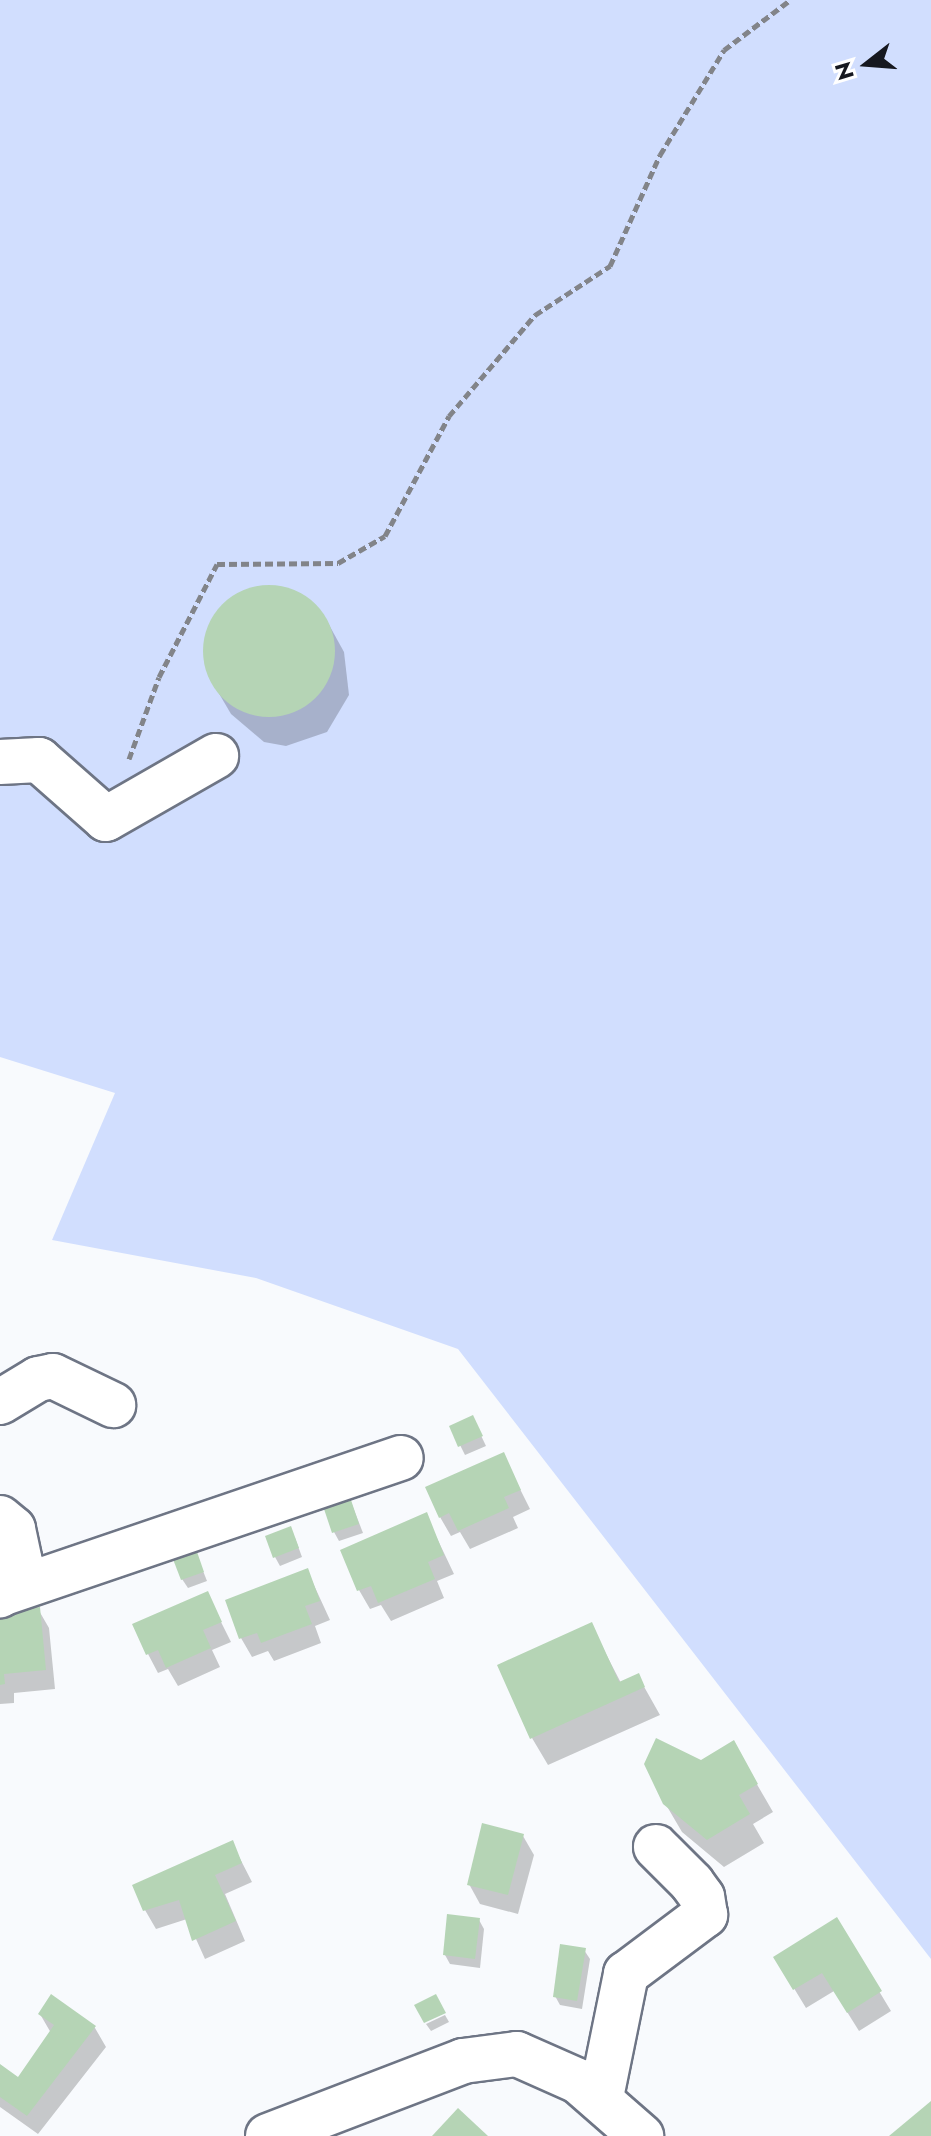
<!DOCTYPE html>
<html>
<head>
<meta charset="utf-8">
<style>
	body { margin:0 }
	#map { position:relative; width:931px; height:2136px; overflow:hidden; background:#f8fafd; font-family:Jost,sans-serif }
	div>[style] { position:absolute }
	.green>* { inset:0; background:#d1defe }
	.shadow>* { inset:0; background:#0003 }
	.building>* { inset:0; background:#b5d4b5 }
	.round { border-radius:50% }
	.path>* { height:5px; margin-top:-2.5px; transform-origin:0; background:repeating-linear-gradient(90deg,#828489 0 8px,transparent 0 12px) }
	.roads { filter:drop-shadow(2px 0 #6e7585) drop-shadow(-2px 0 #6e7585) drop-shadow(0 2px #6e7585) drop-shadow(0 -2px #6e7585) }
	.minor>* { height:44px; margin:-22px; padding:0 22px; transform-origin:22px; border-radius:22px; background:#fff }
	span { translate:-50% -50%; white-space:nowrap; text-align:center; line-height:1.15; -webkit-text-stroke:8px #fff; paint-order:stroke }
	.north { position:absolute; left:827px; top:24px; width:80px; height:80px; -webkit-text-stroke:6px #fff; paint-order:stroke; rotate:253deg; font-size:22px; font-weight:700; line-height:32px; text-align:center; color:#16181f }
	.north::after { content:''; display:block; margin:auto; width:28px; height:36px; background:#16181f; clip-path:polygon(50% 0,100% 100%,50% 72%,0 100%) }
</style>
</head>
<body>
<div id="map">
	<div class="green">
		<div style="clip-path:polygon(0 0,931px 0,931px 1959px,458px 1349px,256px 1278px,52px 1240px,115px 1093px,0 1057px)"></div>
	</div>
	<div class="shadow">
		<div style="clip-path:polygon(279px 587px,316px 606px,328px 623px,344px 652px,349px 695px,327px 732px,286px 746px,264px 742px,231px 714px,214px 685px,205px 644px,210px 624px,238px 594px)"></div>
		<div style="clip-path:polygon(451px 1427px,477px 1427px,486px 1446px,465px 1455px)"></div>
		<div style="clip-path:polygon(503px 1455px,530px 1509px,513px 1517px,518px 1528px,470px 1549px,460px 1532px,451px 1536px,440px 1517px)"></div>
		<div style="clip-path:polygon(351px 1502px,363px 1533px,339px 1541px,334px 1532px)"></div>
		<div style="clip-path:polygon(426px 1515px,454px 1574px,437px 1581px,444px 1598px,391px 1621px,381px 1605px,370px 1609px,359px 1590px)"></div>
		<div style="clip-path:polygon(295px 1538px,302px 1557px,280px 1566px,275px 1557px)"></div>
		<div style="clip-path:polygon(194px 1548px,207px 1581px,188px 1588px,182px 1579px)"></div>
		<div style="clip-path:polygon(307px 1570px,330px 1620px,315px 1626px,321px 1643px,274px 1661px,268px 1651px,252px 1657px,241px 1638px)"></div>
		<div style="clip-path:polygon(207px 1594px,231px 1642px,212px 1650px,220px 1667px,178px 1686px,168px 1669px,158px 1673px,148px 1654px)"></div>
		<div style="clip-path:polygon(38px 1609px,49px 1628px,55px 1689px,14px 1693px,14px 1703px,0 1704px,0 1613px)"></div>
		<div style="clip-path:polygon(591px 1625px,621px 1683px,638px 1676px,660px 1715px,548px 1765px,532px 1738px)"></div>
		<div style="clip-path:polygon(733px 1743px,773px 1812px,753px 1824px,764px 1843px,724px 1867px,682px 1832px,665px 1803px,701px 1762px)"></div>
		<div style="clip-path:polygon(523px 1836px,534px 1855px,518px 1914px,480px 1904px,469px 1884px)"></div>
		<div style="clip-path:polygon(232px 1843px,252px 1882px,225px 1894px,245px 1941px,205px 1959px,187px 1919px,156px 1929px,145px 1910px)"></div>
		<div style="clip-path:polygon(479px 1920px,484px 1929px,480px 1968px,450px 1964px,445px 1955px)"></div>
		<div style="clip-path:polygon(836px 1920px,891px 2011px,859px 2031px,834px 1991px,806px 2008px,775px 1957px)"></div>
		<div style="clip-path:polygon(584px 1950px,590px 1959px,582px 2009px,560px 2005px,555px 1996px)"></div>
		<div style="clip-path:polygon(51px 1997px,95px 2028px,106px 2047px,38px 2134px,0 2107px,0 2067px,19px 2080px,51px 2033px,40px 2014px)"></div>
		<div style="clip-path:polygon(445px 2015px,449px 2022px,431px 2031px,426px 2024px)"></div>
	</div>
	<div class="building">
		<div class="round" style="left:203px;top:585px;width:132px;height:132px"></div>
		<div style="clip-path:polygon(473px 1415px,483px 1436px,458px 1447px,449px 1426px)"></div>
		<div style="clip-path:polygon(504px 1452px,521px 1490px,504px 1497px,509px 1508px,458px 1531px,449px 1513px,439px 1518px,425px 1487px)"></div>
		<div style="clip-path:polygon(351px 1500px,359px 1524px,332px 1533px,324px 1509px)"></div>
		<div style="clip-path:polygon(427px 1512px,444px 1555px,428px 1562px,435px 1579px,378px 1603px,371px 1586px,357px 1591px,340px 1550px)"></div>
		<div style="clip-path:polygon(291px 1526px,299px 1548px,273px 1558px,265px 1536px)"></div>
		<div style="clip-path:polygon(195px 1546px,204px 1572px,181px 1580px,171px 1554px)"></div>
		<div style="clip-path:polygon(308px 1568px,320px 1601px,305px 1606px,312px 1624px,261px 1643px,257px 1633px,239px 1639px,225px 1600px)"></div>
		<div style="clip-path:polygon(208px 1591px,222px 1622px,203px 1630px,211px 1648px,166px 1668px,158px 1650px,146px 1655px,132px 1624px)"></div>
		<div style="clip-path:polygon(40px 1607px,46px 1670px,4px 1674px,5px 1684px,0 1685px,0 1611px)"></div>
		<div style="clip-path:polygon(592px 1622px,619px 1682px,639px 1673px,645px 1687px,530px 1739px,497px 1665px)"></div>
		<div style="clip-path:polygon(656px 1738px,701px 1760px,734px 1740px,758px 1784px,739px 1795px,750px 1814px,707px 1840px,663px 1804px,644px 1764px)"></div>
		<div style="clip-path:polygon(482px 1823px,524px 1834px,508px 1895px,467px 1885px)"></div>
		<div style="clip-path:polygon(233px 1840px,242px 1863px,215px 1875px,236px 1921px,192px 1941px,179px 1900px,143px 1911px,132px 1885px)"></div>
		<div style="clip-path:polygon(447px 1914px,480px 1918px,475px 1959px,443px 1955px)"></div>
		<div style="clip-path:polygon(837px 1917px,882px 1991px,847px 2013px,822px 1973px,793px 1990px,773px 1957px)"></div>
		<div style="clip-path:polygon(560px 1944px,586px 1948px,577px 2001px,553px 1997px)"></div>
		<div style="clip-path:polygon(51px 1994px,96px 2026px,27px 2116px,0 2097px,0 2064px,18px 2077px,54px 2025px,38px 2014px)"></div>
		<div style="clip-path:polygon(436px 1994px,446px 2013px,424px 2023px,414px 2005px)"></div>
		<div style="clip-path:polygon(931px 2101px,931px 2136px,889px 2136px)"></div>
		<div style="clip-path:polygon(458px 2108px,488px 2136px,432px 2136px)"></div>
	</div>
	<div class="path">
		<div style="left:129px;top:759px;width:87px;rotate:-69.9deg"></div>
		<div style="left:159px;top:677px;width:127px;rotate:-62.8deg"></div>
		<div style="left:217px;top:564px;width:121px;rotate:-0.5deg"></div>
		<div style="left:338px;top:563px;width:54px;rotate:-29.9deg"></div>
		<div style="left:385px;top:536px;width:136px;rotate:-61.9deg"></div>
		<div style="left:449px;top:416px;width:133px;rotate:-49.6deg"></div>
		<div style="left:535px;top:315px;width:90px;rotate:-33.2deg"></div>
		<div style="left:610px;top:266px;width:122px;rotate:-65.8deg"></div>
		<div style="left:660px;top:155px;width:123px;rotate:-58.6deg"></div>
		<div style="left:724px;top:50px;width:83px;rotate:-37.1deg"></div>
	</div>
	<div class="roads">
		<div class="minor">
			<div style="left:0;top:762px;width:39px;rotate:-3deg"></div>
			<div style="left:39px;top:760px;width:89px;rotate:41.4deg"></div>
			<div style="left:106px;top:819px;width:127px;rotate:-29.8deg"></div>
			<div style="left:0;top:1402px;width:44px;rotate:-31.2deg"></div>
			<div style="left:38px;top:1379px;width:15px;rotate:-11deg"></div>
			<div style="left:53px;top:1376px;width:67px;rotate:25.8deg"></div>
			<div style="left:0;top:1518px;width:17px;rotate:40deg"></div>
			<div style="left:13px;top:1529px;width:34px;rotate:78deg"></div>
			<div style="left:20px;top:1562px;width:39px;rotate:121deg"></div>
			<div style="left:4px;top:1593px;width:419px;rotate:-18.8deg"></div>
			<div style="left:601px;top:2097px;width:126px;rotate:-78.5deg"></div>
			<div style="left:626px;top:1974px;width:99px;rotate:-36.8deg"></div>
			<div style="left:705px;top:1915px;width:18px;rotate:-99deg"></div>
			<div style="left:702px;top:1897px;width:17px;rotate:-126deg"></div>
			<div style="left:692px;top:1883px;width:51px;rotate:-135deg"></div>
			<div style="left:268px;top:2136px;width:209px;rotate:-21deg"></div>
			<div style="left:463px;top:2061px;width:54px;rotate:-7.4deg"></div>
			<div style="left:517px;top:2054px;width:67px;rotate:23.9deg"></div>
			<div style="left:578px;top:2081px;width:84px;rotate:41.1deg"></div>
		</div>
	</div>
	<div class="north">N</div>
</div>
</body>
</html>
